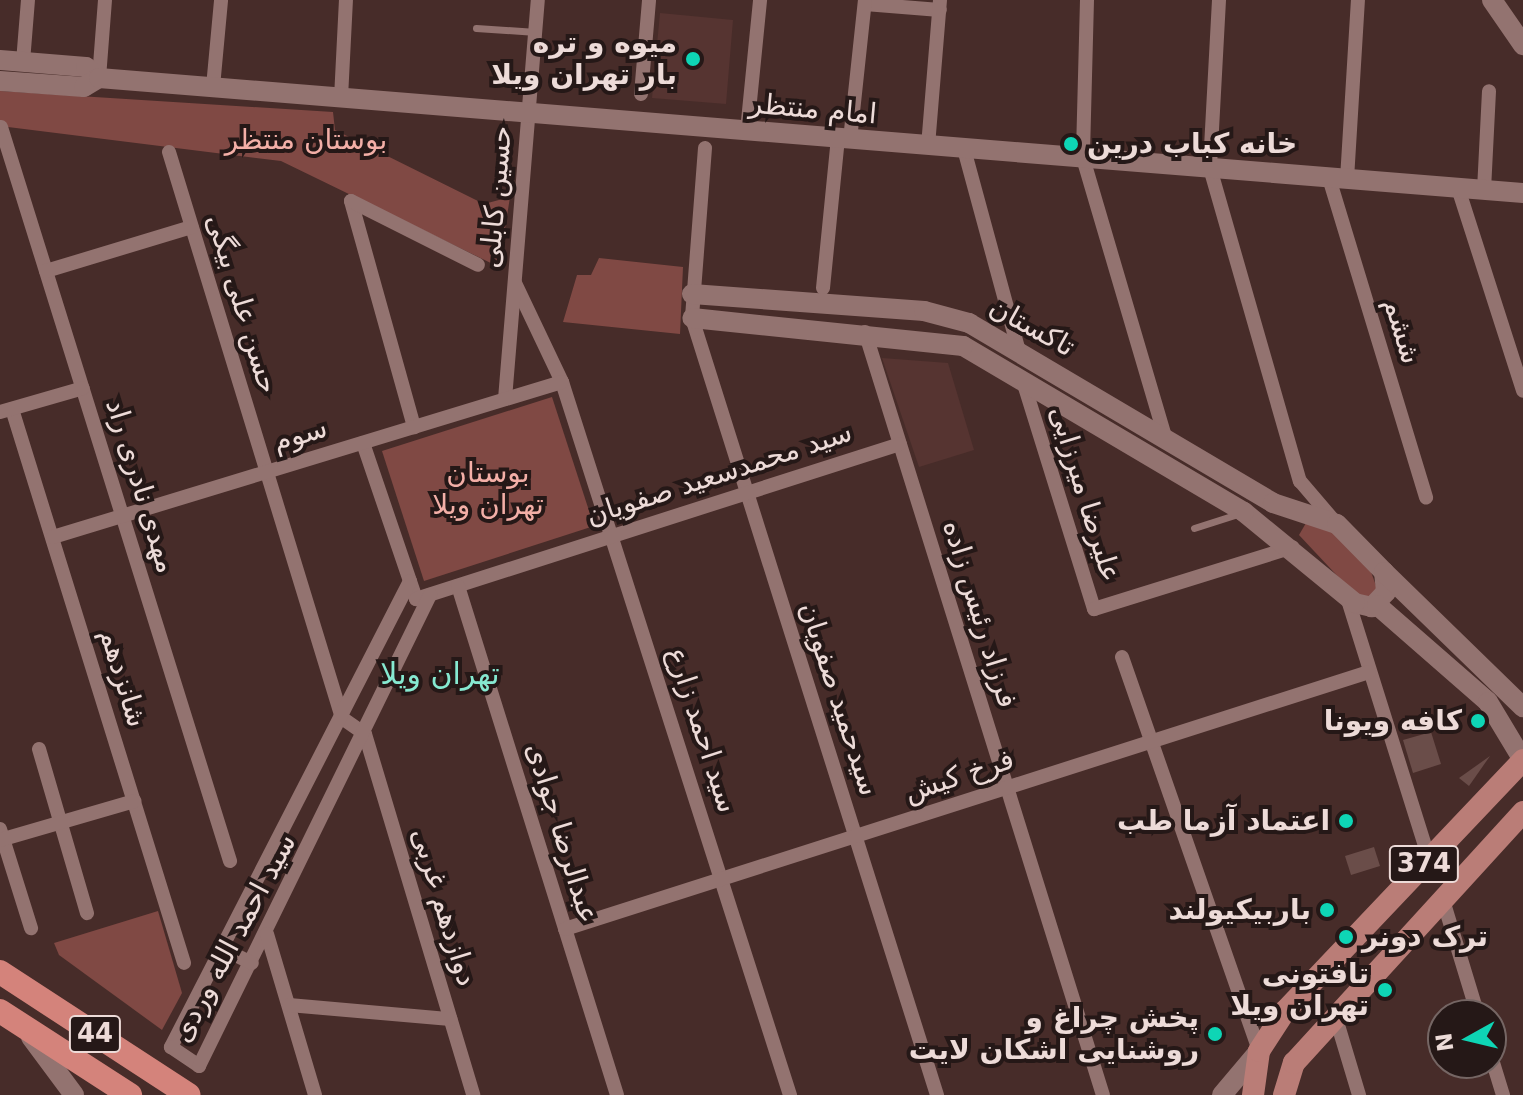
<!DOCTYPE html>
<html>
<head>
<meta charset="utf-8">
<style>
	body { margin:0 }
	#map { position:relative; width:1523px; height:1095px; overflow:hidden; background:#472c29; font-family:"DejaVu Sans","Noto Naskh Arabic",sans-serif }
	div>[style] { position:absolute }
	.built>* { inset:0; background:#563431 }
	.green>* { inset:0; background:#804944 }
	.building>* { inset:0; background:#6a4d49 }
	.lane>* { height:7px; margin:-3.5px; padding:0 3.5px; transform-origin:3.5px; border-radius:3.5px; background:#937370 }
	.street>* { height:14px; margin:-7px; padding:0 7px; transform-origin:7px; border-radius:7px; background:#937370 }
	.secondary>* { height:20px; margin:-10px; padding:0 10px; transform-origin:10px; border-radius:10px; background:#937370 }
	.primary>* { height:22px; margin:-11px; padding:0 11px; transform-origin:11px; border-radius:11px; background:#ba7d77 }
	.highway>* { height:24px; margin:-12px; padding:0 12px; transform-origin:12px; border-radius:12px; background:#d4837b }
	.dots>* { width:22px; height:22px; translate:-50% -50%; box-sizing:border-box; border:4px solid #251817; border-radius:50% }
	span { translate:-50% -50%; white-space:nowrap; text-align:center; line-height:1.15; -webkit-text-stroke:8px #251817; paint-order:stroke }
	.shield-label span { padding:2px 6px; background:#251817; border:2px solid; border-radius:6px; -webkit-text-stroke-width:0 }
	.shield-label { font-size:26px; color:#eddbd8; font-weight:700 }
	.poi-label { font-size:28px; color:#eddbd8; font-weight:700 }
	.right { translate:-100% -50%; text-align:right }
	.left { translate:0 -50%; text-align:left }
	.street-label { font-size:28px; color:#eddbd8 }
	.park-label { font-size:28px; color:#f3afa7 }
	.neighbourhood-label { font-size:30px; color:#86e9d1 }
	.north { position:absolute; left:1427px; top:999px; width:80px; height:80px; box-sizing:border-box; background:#251817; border:2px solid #756664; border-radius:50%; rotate:262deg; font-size:22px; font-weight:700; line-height:32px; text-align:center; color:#eddbd8 }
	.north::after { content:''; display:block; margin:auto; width:28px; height:36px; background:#0ed5b5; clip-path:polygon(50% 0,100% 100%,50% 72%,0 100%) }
</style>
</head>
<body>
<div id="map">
	<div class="built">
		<div style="clip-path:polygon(660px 13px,733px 20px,726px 104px,652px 98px)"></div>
		<div style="clip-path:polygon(882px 358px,948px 363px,974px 450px,919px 467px)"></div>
	</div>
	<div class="green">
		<div style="clip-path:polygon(0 91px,333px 112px,335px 130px,484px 204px,510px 197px,499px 267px,281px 161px,0 126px)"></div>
		<div style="clip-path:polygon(599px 258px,683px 267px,680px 334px,563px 322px,577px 275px,591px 275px)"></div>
		<div style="clip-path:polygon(552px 397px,594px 526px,424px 581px,382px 451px)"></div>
		<div style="clip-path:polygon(1306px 523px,1328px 527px,1367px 561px,1378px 591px,1365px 600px,1344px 583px,1299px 535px)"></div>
		<div style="clip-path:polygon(158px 911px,182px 993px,162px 1030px,59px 955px,54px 943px)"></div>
	</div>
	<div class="building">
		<div style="clip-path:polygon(1431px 732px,1441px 764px,1413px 773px,1403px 740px)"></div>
		<div style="clip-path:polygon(1490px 756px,1469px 786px,1459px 778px)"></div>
		<div style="clip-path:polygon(1374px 847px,1380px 866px,1351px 875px,1345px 856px)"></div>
	</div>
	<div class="lane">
		<div style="left:476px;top:28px;width:60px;rotate:3.8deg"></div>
		<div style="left:1194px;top:528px;width:46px;rotate:-17.7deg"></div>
	</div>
	<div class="street">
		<div style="left:1087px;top:0;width:158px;rotate:91.5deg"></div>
		<div style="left:1083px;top:158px;width:294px;rotate:73.6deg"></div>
		<div style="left:1219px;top:0;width:168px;rotate:93.1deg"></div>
		<div style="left:1210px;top:168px;width:326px;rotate:74deg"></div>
		<div style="left:1300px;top:481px;width:54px;rotate:49.5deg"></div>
		<div style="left:865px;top:4px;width:75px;rotate:4.6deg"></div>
		<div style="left:23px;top:62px;width:62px;rotate:-85.4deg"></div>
		<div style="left:99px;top:78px;width:78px;rotate:-85.6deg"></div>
		<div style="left:213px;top:87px;width:87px;rotate:-84.7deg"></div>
		<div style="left:641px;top:94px;width:94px;rotate:-85.1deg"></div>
		<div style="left:341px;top:98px;width:98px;rotate:-87.1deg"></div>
		<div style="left:1px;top:127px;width:769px;rotate:72.67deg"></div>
		<div style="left:747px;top:131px;width:132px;rotate:-84.3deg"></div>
		<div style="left:850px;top:140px;width:141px;rotate:-83.9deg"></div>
		<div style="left:928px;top:146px;width:146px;rotate:-85.3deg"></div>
		<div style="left:705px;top:148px;width:170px;rotate:94.4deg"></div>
		<div style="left:692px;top:318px;width:815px;rotate:72.5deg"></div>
		<div style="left:964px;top:149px;width:206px;rotate:74.8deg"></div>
		<div style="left:169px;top:152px;width:592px;rotate:73deg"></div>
		<div style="left:342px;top:718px;width:28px;rotate:35deg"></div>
		<div style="left:365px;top:734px;width:377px;rotate:73.3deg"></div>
		<div style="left:1329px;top:178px;width:334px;rotate:73.1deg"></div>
		<div style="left:1347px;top:179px;width:179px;rotate:-86.5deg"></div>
		<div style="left:1458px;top:188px;width:213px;rotate:72.2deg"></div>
		<div style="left:1484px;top:190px;width:99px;rotate:-87.1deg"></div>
		<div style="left:351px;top:201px;width:235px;rotate:74.4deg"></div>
		<div style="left:351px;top:201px;width:142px;rotate:26.7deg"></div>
		<div style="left:46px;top:271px;width:152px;rotate:-16.8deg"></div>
		<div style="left:515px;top:283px;width:110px;rotate:64.6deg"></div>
		<div style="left:562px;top:382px;width:749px;rotate:72.27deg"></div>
		<div style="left:823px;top:288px;width:150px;rotate:-84.3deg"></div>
		<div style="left:865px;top:332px;width:799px;rotate:72.68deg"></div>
		<div style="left:1023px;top:381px;width:239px;rotate:72.7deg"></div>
		<div style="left:1094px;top:609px;width:208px;rotate:-17.3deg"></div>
		<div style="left:505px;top:399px;width:400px;rotate:-85.3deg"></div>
		<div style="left:12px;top:409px;width:580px;rotate:72.75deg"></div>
		<div style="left:0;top:412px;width:86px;rotate:-16.1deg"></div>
		<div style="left:363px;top:443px;width:165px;rotate:71.2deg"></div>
		<div style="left:416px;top:599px;width:508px;rotate:-17.76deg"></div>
		<div style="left:53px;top:537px;width:532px;rotate:-16.94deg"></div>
		<div style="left:410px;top:581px;width:524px;rotate:117.15deg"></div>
		<div style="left:171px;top:1047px;width:34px;rotate:34deg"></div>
		<div style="left:199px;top:1066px;width:525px;rotate:-63.87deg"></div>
		<div style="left:458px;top:586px;width:533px;rotate:72.65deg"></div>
		<div style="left:1347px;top:597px;width:274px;rotate:72.6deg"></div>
		<div style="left:1122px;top:657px;width:417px;rotate:70.8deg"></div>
		<div style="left:39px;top:749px;width:171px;rotate:73.7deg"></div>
		<div style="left:0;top:829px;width:104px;rotate:72.6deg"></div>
		<div style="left:0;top:840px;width:140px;rotate:-16.2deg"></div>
		<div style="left:1443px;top:900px;width:120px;rotate:73.1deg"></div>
		<div style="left:565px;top:929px;width:844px;rotate:-17.73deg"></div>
		<div style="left:267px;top:934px;width:168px;rotate:73.4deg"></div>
		<div style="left:223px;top:949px;width:32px;rotate:26deg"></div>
		<div style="left:289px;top:1005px;width:162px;rotate:5deg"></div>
		<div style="left:1335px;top:1015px;width:84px;rotate:73.3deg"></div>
		<div style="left:1491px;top:1056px;width:41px;rotate:72.9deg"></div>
	</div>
	<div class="secondary">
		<div style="left:1492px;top:0;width:55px;rotate:55.4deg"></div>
		<div style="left:0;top:60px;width:86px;rotate:4.7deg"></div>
		<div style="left:86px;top:67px;width:17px;rotate:40deg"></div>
		<div style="left:0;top:81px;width:84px;rotate:4.1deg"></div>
		<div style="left:84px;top:87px;width:17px;rotate:-31deg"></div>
		<div style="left:99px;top:78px;width:1429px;rotate:4.62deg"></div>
		<div style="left:692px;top:294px;width:233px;rotate:4.2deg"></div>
		<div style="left:924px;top:311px;width:47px;rotate:14.9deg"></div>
		<div style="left:969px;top:323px;width:353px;rotate:30.6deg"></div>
		<div style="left:1273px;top:503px;width:67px;rotate:18.2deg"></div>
		<div style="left:1337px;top:524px;width:67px;rotate:45.6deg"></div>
		<div style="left:1384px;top:572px;width:20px;rotate:84deg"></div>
		<div style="left:1386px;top:592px;width:21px;rotate:133deg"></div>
		<div style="left:1372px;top:607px;width:17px;rotate:-167deg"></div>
		<div style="left:1355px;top:603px;width:144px;rotate:-140.7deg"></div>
		<div style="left:1244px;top:512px;width:326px;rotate:-149.4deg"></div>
		<div style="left:963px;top:346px;width:272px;rotate:-174.1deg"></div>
		<div style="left:1384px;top:572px;width:194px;rotate:44.2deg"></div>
		<div style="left:1377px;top:605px;width:147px;rotate:41.1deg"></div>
		<div style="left:1488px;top:702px;width:68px;rotate:58.9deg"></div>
		<div style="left:31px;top:1037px;width:72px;rotate:53.4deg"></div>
		<div style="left:1222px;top:1095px;width:57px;rotate:-49.9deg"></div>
	</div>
	<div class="primary">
		<div style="left:1253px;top:1095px;width:44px;rotate:-82.2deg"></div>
		<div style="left:1259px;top:1051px;width:48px;rotate:-57deg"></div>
		<div style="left:1285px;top:1011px;width:346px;rotate:-46.5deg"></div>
		<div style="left:1284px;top:1095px;width:34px;rotate:-73deg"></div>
		<div style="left:1294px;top:1063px;width:340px;rotate:-47.6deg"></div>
	</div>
	<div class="highway">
		<div style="left:0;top:972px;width:225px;rotate:33.1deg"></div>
		<div style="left:0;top:1011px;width:155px;rotate:32.9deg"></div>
	</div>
	<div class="dots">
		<div style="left:693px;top:59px;background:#0ed5b5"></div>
		<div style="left:1071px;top:144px;background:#0ed5b5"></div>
		<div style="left:1478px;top:721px;background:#0ed5b5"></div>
		<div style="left:1346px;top:821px;background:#0ed5b5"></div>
		<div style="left:1327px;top:910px;background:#0ed5b5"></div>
		<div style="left:1346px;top:937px;background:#0ed5b5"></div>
		<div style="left:1385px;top:990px;background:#0ed5b5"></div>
		<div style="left:1215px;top:1034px;background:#0ed5b5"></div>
	</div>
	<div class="shield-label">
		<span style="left:1424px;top:864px">374</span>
		<span style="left:95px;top:1034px">44</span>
	</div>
	<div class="poi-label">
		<span class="right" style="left:677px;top:59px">میوه و تره<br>بار تهران ویلا</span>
		<span class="left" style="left:1087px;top:144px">خانه کباب درین</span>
		<span class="right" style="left:1462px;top:721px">کافه ویونا</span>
		<span class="right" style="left:1330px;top:821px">اعتماد آزما طب</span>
		<span class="right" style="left:1311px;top:910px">باربیکیولند</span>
		<span class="left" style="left:1362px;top:937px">ترک دونر</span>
		<span class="right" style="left:1369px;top:990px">تافتونی<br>تهران ویلا</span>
		<span class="right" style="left:1199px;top:1034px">پخش چراغ و<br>روشنایی اشکان لایت</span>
	</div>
	<div class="street-label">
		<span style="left:813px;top:109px;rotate:5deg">امام منتظر</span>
		<span style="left:496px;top:197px;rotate:-85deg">حسین کابلی</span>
		<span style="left:242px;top:304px;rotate:73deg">حسن علی بیگی</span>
		<span style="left:1032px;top:327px;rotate:29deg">تاکستان</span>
		<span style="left:1402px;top:331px;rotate:73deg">ششم</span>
		<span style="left:300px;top:435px;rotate:-17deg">سوم</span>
		<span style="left:719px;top:474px;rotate:-18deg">سید محمدسعید صفویان</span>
		<span style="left:141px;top:486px;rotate:73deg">مهدی نادری راد</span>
		<span style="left:1085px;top:494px;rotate:73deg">علیرضا میرزایی</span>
		<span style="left:980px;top:614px;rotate:73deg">فرزاد رئیس زاده</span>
		<span style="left:123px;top:678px;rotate:73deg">شانزدهم</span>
		<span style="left:839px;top:699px;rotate:72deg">سیدحمید صفویان</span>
		<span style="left:702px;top:730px;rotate:72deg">سید احمد زارع</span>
		<span style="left:959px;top:776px;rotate:-18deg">فرخ کیش</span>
		<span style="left:562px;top:833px;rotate:73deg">عبدالرضا جوادی</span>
		<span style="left:444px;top:907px;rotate:73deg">دوازدهم غربی</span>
		<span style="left:234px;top:938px;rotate:-62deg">سید احمد الله وردی</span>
	</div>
	<div class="park-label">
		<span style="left:306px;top:140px">بوستان منتظر</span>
		<span style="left:488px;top:489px">بوستان<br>تهران ویلا</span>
	</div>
	<div class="neighbourhood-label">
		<span style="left:440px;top:674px">تهران ویلا</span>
	</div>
	<div class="north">N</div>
</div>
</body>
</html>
